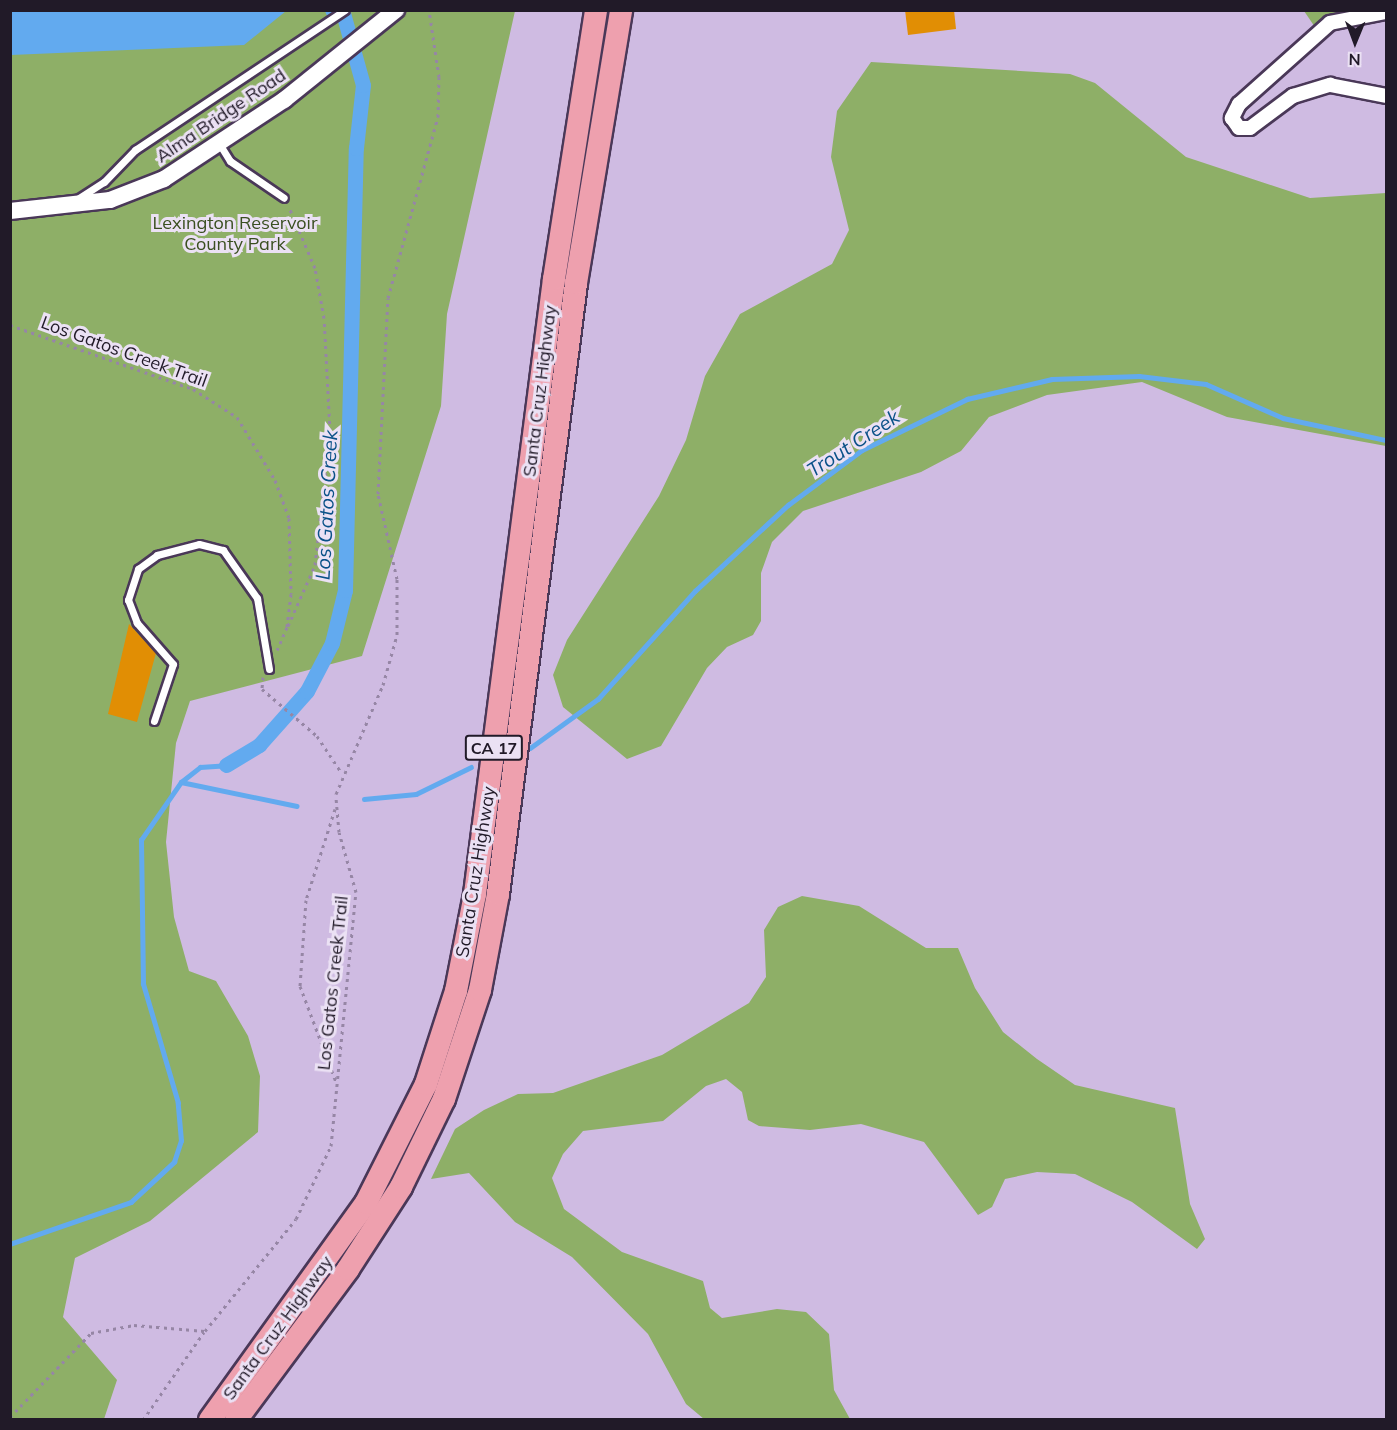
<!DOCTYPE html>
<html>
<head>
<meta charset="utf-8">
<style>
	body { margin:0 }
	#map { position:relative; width:1397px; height:1430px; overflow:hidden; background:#cfbbe2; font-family:Mulish,sans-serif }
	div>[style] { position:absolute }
	.green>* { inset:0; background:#8eaf67 }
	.water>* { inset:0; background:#62aaef }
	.stream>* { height:4.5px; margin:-2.25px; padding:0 2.25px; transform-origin:2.25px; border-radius:2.25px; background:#62aaef }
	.canal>* { height:15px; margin:-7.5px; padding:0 7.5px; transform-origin:7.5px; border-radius:7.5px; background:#62aaef }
	.building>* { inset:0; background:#e18e04 }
	.path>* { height:3px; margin-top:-1.5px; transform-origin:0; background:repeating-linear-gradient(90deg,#9686a5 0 3px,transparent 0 7.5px) }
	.roads { filter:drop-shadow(2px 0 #4a3858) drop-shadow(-2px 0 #4a3858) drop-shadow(0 2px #4a3858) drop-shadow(0 -2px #4a3858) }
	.service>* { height:7px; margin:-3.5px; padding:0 3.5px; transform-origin:3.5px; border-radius:3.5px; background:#fff }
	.minor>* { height:14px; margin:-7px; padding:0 7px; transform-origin:7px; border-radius:7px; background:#fff }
	.tertiary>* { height:16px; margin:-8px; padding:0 8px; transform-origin:8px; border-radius:8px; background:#fff }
	.trunk>* { height:22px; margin:-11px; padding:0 11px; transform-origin:11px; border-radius:11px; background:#eea0ae }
	span { translate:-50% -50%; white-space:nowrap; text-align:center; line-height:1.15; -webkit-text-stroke:6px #ebe1f4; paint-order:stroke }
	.shield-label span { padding:2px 4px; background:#ebe1f4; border:2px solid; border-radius:4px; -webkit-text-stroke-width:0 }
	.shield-label { font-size:16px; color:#211a28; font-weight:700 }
	.street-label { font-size:18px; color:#211a28 }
	.park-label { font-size:18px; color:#3a4f20 }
	.water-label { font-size:20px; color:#0a5188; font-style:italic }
	.frame { position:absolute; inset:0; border:12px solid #211a28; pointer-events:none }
	.north { position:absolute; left:1325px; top:12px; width:60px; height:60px; -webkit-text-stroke:4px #ebe1f4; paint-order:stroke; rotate:181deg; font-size:16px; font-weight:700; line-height:24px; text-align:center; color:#211a28 }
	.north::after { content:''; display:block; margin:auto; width:21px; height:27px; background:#211a28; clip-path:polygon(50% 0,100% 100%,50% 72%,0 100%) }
</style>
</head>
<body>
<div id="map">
	<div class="green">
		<div style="clip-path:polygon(10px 11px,515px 11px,447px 314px,441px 406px,362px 656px,190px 701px,176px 743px,166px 842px,174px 917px,189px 971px,216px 981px,248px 1036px,260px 1076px,258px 1132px,150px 1221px,75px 1258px,63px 1317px,117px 1380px,104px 1419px,11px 1419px)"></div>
		<div style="clip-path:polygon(1304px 11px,1386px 11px,1317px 30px)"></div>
		<div style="clip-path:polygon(871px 62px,1070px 74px,1095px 83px,1186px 157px,1310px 198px,1386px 193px,1386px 446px,1227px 417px,1142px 382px,1047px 395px,989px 417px,961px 451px,921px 472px,803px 511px,772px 542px,761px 573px,761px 621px,753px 635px,727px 647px,707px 668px,661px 746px,627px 759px,563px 707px,553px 675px,567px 640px,659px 496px,686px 440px,705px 376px,740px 314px,832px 264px,849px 230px,831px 157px,837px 111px)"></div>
		<div style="clip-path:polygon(802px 896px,859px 906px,926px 948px,958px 948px,975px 988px,1003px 1032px,1037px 1059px,1075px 1085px,1175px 1108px,1190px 1204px,1205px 1239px,1197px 1249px,1132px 1202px,1075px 1174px,1037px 1172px,1005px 1179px,992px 1207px,978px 1215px,924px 1142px,861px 1124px,810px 1130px,759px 1126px,748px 1120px,742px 1092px,726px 1079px,706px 1086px,663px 1121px,583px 1131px,563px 1154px,552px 1178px,564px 1209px,622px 1252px,703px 1281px,710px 1308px,722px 1318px,777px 1309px,806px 1312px,829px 1334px,834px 1390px,850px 1419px,704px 1419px,686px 1404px,648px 1334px,572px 1257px,515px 1222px,469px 1173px,431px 1179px,455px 1129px,484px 1110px,518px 1094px,553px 1093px,662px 1055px,749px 1003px,766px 977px,764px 930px,778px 907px)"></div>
	</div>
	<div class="water">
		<div style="clip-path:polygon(10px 11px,11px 10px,286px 11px,244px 45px,11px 55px)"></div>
	</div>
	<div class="stream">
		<div style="left:530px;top:748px;width:84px;rotate:-35.8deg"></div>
		<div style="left:598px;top:699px;width:145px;rotate:-48.1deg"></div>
		<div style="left:695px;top:591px;width:127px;rotate:-42.8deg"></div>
		<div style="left:788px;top:505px;width:92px;rotate:-36.6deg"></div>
		<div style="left:862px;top:450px;width:117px;rotate:-25.9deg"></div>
		<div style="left:967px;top:399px;width:87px;rotate:-13.2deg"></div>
		<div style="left:1052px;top:379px;width:87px;rotate:-2deg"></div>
		<div style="left:1139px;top:376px;width:67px;rotate:6.8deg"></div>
		<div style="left:1206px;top:384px;width:84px;rotate:23.8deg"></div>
		<div style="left:1283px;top:418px;width:105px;rotate:12.1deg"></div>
		<div style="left:181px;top:782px;width:118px;rotate:11.7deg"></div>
		<div style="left:364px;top:799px;width:52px;rotate:-5.5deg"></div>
		<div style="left:416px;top:794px;width:61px;rotate:-26.1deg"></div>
		<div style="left:10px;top:1244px;width:128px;rotate:-19.1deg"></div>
		<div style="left:131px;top:1202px;width:59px;rotate:-42.9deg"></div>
		<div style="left:174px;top:1162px;width:22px;rotate:-72deg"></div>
		<div style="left:181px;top:1141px;width:38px;rotate:-95deg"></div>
		<div style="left:178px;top:1103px;width:124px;rotate:-106.4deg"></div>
		<div style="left:143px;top:984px;width:144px;rotate:-90.8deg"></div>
		<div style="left:141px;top:840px;width:70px;rotate:-55.4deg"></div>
		<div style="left:181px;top:782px;width:24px;rotate:-38deg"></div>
		<div style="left:200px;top:767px;width:26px;rotate:-4deg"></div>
	</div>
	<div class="canal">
		<div style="left:226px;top:765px;width:39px;rotate:-31deg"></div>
		<div style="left:259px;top:745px;width:72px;rotate:-48.4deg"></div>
		<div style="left:307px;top:691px;width:54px;rotate:-62.5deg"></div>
		<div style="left:332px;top:643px;width:55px;rotate:-76.2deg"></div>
		<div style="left:345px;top:590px;width:442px;rotate:-88.6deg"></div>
		<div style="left:356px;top:148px;width:63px;rotate:-83.7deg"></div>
		<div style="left:363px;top:85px;width:75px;rotate:-105.5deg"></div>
		<div style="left:343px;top:13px;width:11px;rotate:-165deg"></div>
	</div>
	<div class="building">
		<div style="clip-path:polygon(905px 10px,954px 10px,956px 29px,908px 35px)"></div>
		<div style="clip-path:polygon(129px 624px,156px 653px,137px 722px,108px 714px)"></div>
	</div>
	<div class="path">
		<div style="left:10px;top:325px;width:194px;rotate:19.3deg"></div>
		<div style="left:193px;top:389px;width:52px;rotate:32.5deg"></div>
		<div style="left:237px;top:417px;width:74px;rotate:58.9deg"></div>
		<div style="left:275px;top:480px;width:40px;rotate:69.8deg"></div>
		<div style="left:289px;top:518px;width:76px;rotate:88.5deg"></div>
		<div style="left:291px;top:594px;width:33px;rotate:97deg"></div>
		<div style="left:287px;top:627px;width:25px;rotate:113deg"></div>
		<div style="left:288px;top:626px;width:67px;rotate:-66.1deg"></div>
		<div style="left:315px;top:565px;width:135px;rotate:-83.6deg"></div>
		<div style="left:330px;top:431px;width:113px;rotate:-93deg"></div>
		<div style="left:324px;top:318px;width:51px;rotate:-100.2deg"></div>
		<div style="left:315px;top:268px;width:66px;rotate:-113.1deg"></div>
		<div style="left:263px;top:677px;width:12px;rotate:95deg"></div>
		<div style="left:262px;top:689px;width:72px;rotate:40.5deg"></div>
		<div style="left:317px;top:736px;width:43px;rotate:56.3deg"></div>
		<div style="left:335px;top:809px;width:96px;rotate:107.7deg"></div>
		<div style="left:306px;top:900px;width:86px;rotate:94deg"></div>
		<div style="left:300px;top:986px;width:103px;rotate:69.4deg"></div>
		<div style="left:10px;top:1417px;width:117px;rotate:-46deg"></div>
		<div style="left:91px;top:1333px;width:44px;rotate:-10.5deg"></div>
		<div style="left:134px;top:1325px;width:71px;rotate:4.8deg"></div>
		<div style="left:205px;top:1331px;width:144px;rotate:-50.9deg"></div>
		<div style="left:296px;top:1219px;width:81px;rotate:-64.4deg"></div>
		<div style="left:331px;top:1146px;width:255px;rotate:-84.4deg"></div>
		<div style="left:356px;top:892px;width:62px;rotate:-105.8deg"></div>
		<div style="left:339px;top:832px;width:38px;rotate:-95deg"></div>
		<div style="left:336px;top:794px;width:119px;rotate:-66.7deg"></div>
		<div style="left:383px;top:685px;width:52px;rotate:-74.4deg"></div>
		<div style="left:397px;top:635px;width:56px;rotate:-90deg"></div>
		<div style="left:397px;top:579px;width:87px;rotate:-102.6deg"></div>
		<div style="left:378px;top:494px;width:196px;rotate:-87.1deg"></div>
		<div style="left:388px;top:298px;width:188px;rotate:-74.6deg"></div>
		<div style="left:438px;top:117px;width:40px;rotate:-88.6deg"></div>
		<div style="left:439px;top:77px;width:68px;rotate:-98.5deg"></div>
		<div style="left:143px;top:1420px;width:107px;rotate:-55.3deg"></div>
	</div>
	<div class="roads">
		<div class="service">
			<div style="left:220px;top:145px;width:19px;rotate:58deg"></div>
			<div style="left:230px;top:161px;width:65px;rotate:34.4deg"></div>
			<div style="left:79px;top:198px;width:30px;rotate:-33deg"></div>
			<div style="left:104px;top:182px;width:45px;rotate:-45.9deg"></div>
			<div style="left:135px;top:150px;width:252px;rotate:-33.7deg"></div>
			<div style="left:154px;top:721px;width:60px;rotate:-71.6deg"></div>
			<div style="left:173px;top:664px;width:55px;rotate:-131.3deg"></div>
			<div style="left:137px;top:623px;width:25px;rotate:-111deg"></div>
			<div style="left:128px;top:600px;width:33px;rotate:-72deg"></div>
			<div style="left:138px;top:569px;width:24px;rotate:-36deg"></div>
			<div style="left:157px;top:555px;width:43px;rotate:-14.7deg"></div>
			<div style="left:199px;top:544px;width:25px;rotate:14deg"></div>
			<div style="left:223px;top:550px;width:59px;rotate:54.7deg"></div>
			<div style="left:257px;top:598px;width:72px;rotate:80.4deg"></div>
		</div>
		<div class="minor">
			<div style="left:1386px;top:12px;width:57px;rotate:168.9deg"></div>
			<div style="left:1330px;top:23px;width:122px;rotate:138.3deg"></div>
			<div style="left:1239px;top:104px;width:16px;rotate:117deg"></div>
			<div style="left:1232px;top:118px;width:12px;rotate:55deg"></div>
			<div style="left:1239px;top:128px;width:11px"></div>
			<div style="left:1250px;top:128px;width:54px;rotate:-36.7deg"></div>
			<div style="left:1293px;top:96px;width:39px;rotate:-17deg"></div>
			<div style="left:1330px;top:85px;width:57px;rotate:11.1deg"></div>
		</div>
		<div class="tertiary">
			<div style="left:10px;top:211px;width:101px;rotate:-6.3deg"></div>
			<div style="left:110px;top:200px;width:58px;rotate:-21.3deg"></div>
			<div style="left:164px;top:179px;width:144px;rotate:-33.4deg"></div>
			<div style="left:284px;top:100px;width:144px;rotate:-38.8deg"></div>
		</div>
		<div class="trunk">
			<div style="left:210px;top:1420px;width:267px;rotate:-54.3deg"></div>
			<div style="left:366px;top:1203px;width:133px;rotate:-63.2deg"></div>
			<div style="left:426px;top:1084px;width:98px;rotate:-72.1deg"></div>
			<div style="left:456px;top:991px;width:99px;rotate:-78.9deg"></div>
			<div style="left:475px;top:894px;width:620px;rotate:-82.68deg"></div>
			<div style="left:554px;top:279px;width:272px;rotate:-81.1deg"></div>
			<div style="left:236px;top:1420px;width:188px;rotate:-53.4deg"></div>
			<div style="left:348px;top:1269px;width:98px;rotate:-57.1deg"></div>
			<div style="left:401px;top:1187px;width:98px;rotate:-64deg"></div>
			<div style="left:444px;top:1099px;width:115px;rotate:-71.7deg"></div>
			<div style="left:480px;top:990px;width:98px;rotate:-79.4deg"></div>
			<div style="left:498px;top:894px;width:616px;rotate:-82.72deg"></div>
			<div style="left:576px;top:283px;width:277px;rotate:-80.6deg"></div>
		</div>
	</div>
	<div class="shield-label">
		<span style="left:494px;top:748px">CA 17</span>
	</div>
	<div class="street-label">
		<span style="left:221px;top:116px;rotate:-34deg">Alma Bridge Road</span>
		<span style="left:124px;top:352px;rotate:20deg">Los Gatos Creek Trail</span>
		<span style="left:540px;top:391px;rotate:-83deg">Santa Cruz Highway</span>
		<span style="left:476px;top:872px;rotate:-81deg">Santa Cruz Highway</span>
		<span style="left:333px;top:983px;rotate:-84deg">Los Gatos Creek Trail</span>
		<span style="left:278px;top:1328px;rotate:-54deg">Santa Cruz Highway</span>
	</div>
	<div class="park-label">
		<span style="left:235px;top:234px">Lexington Reservoir<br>County Park</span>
	</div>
	<div class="water-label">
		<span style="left:853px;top:443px;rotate:-33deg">Trout Creek</span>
		<span style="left:326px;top:505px;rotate:-87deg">Los Gatos Creek</span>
	</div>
	<div class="frame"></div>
	<div class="north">N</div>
</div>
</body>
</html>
